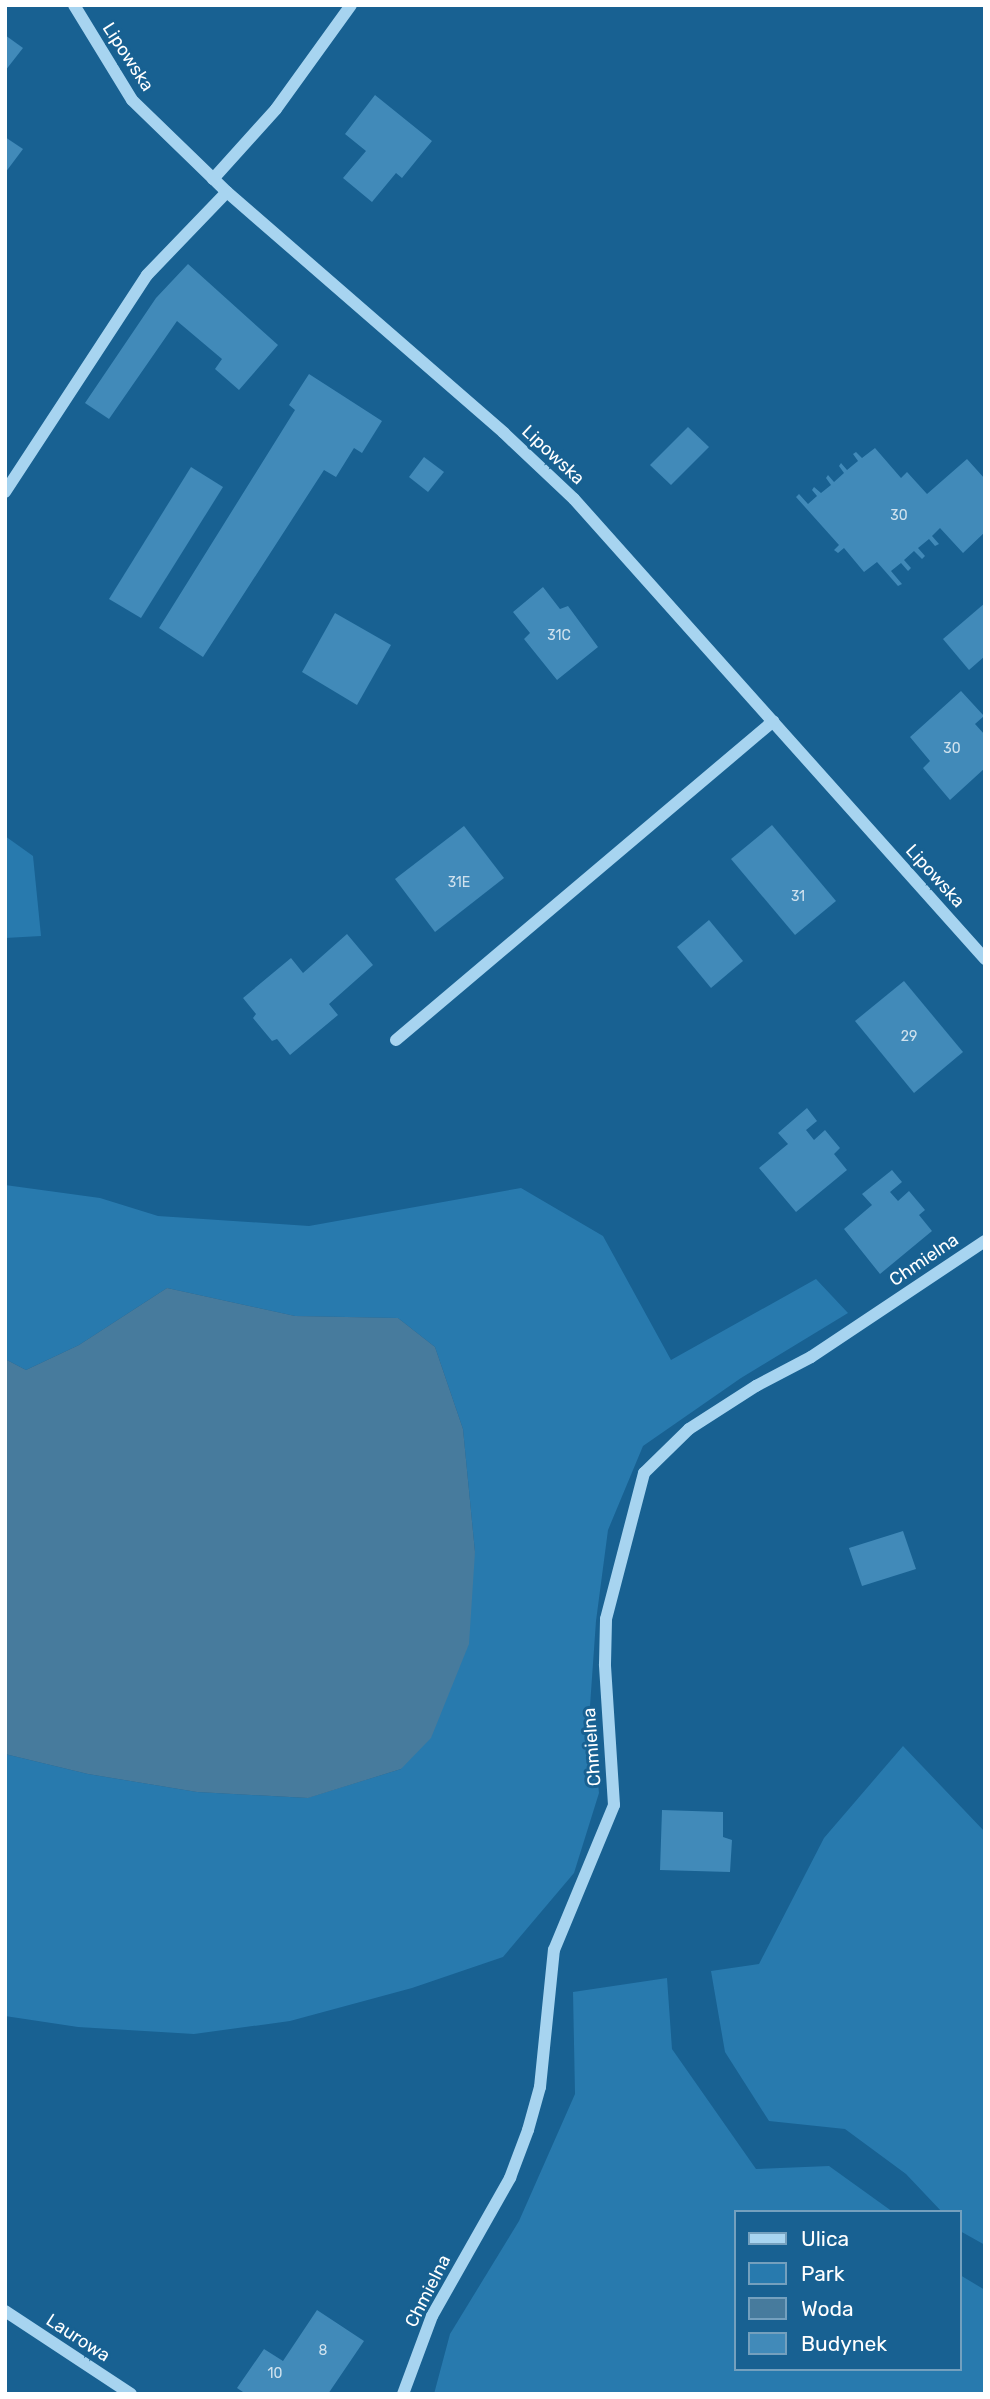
<!DOCTYPE html>
<html>
<head>
<meta charset="utf-8">
<style>
	body { margin:0 }
	#map { position:relative; width:990px; height:2399px; overflow:hidden; background:#186192; font-family:Rubik,sans-serif }
	div>[style] { position:absolute }
	.green>* { inset:0; background:#287aae }
	.water>* { inset:0; background:#477b9d }
	.building>* { inset:0; background:#418ab9 }
	.minor>* { height:12px; margin:-6px; padding:0 6px; transform-origin:6px; border-radius:6px; background:#a7d4f0 }
	span { translate:-50% -50%; white-space:nowrap; text-align:center; line-height:1.15; -webkit-text-stroke:6px #186192; paint-order:stroke }
	.number-label { font-size:14px; color:#d0e2ee }
	.number-label span { -webkit-text-stroke-width:0 }
	.street-label { font-size:18px; color:#fff }
	.frame { position:absolute; inset:0; border:7px solid #fff; pointer-events:none }
	.legend { position:absolute; left:734px; top:2210px; width:228px; height:161px; box-sizing:border-box; background:#186192; border:2px solid #74a0be; margin:0; padding:9px 12px; list-style:none; font-size:21px; color:#fff }
	.legend li { display:flex; align-items:center; gap:14px; height:35px }
	.legend b { width:35px; border:2px solid #74a0be }
</style>
</head>
<body>
<div id="map">
	<div class="green">
		<div style="clip-path:polygon(5px 836px,33px 856px,41px 936px,5px 938px)"></div>
		<div style="clip-path:polygon(5px 1185px,100px 1198px,158px 1216px,309px 1226px,521px 1188px,603px 1236px,671px 1360px,816px 1279px,848px 1313px,741px 1378px,643px 1446px,608px 1530px,596px 1621px,590px 1706px,599px 1793px,574px 1873px,503px 1957px,412px 1988px,290px 2021px,194px 2034px,78px 2027px,5px 2016px,5px 1754px,88px 1774px,197px 1792px,307px 1798px,401px 1769px,475px 1552px,463px 1429px,435px 1347px,398px 1318px,295px 1316px,167px 1288px,79px 1345px,26px 1370px,5px 1359px)"></div>
		<div style="clip-path:polygon(903px 1746px,985px 1832px,985px 2245px,960px 2231px,960px 2212px,942px 2212px,906px 2174px,845px 2129px,769px 2121px,725px 2052px,711px 1971px,759px 1964px,824px 1838px)"></div>
		<div style="clip-path:polygon(667px 1978px,672px 2049px,756px 2169px,829px 2166px,893px 2212px,736px 2212px,736px 2369px,960px 2369px,960px 2275px,985px 2290px,985px 2394px,434px 2394px,450px 2334px,519px 2221px,575px 2094px,573px 1992px)"></div>
	</div>
	<div class="water">
		<div style="clip-path:polygon(167px 1288px,295px 1316px,398px 1318px,435px 1347px,463px 1429px,475px 1552px,469px 1644px,431px 1738px,401px 1769px,308px 1798px,197px 1792px,88px 1774px,5px 1754px,5px 1359px,26px 1370px,79px 1345px)"></div>
	</div>
	<div class="building">
		<div style="clip-path:polygon(5px 35px,23px 48px,5px 71px)"></div>
		<div style="clip-path:polygon(375px 95px,432px 141px,402px 178px,396px 173px,372px 202px,343px 178px,366px 151px,345px 134px)"></div>
		<div style="clip-path:polygon(5px 137px,23px 149px,5px 173px)"></div>
		<div style="clip-path:polygon(188px 264px,278px 345px,239px 390px,215px 369px,222px 359px,177px 321px,109px 419px,85px 403px,156px 298px)"></div>
		<div style="clip-path:polygon(309px 374px,382px 421px,362px 453px,354px 448px,336px 477px,324px 470px,203px 657px,159px 628px,295px 410px,289px 405px)"></div>
		<div style="clip-path:polygon(688px 427px,709px 447px,671px 485px,650px 465px)"></div>
		<div style="clip-path:polygon(875px 448px,901px 478px,907px 472px,927px 494px,967px 459px,985px 479px,985px 532px,963px 553px,940px 528px,932px 536px,939px 544px,935px 546px,929px 539px,918px 548px,925px 556px,922px 559px,914px 551px,904px 560px,911px 568px,908px 571px,901px 563px,891px 571px,902px 584px,898px 586px,877px 562px,864px 572px,844px 548px,838px 553px,834px 550px,839px 545px,796px 497px,799px 494px,808px 504px,817px 496px,812px 490px,814px 487px,821px 493px,831px 485px,826px 478px,828px 475px,834px 482px,844px 473px,839px 466px,841px 463px,847px 470px,858px 461px,853px 454px,856px 452px,862px 458px)"></div>
		<div style="clip-path:polygon(424px 457px,444px 472px,428px 492px,409px 477px)"></div>
		<div style="clip-path:polygon(191px 467px,223px 487px,141px 618px,109px 599px)"></div>
		<div style="clip-path:polygon(543px 587px,560px 609px,568px 606px,598px 647px,557px 680px,524px 639px,530px 633px,513px 612px)"></div>
		<div style="clip-path:polygon(985px 603px,985px 656px,969px 670px,943px 639px)"></div>
		<div style="clip-path:polygon(335px 613px,391px 645px,357px 705px,302px 672px)"></div>
		<div style="clip-path:polygon(961px 691px,984px 716px,975px 724px,985px 735px,985px 768px,950px 800px,923px 768px,930px 761px,910px 737px)"></div>
		<div style="clip-path:polygon(772px 825px,836px 901px,795px 935px,731px 859px)"></div>
		<div style="clip-path:polygon(464px 826px,504px 878px,435px 932px,395px 879px)"></div>
		<div style="clip-path:polygon(709px 920px,743px 961px,711px 988px,677px 947px)"></div>
		<div style="clip-path:polygon(347px 934px,373px 965px,329px 1004px,338px 1015px,290px 1055px,277px 1039px,272px 1041px,253px 1018px,256px 1014px,243px 998px,291px 958px,303px 973px)"></div>
		<div style="clip-path:polygon(904px 981px,963px 1052px,914px 1093px,855px 1021px)"></div>
		<div style="clip-path:polygon(807px 1108px,817px 1121px,806px 1130px,814px 1140px,825px 1130px,840px 1148px,834px 1154px,847px 1170px,796px 1212px,759px 1168px,788px 1144px,778px 1133px)"></div>
		<div style="clip-path:polygon(892px 1170px,902px 1182px,890px 1192px,898px 1201px,909px 1191px,925px 1210px,919px 1215px,932px 1231px,880px 1274px,844px 1229px,872px 1205px,862px 1194px)"></div>
		<div style="clip-path:polygon(903px 1531px,916px 1569px,862px 1586px,849px 1548px)"></div>
		<div style="clip-path:polygon(662px 1810px,723px 1812px,723px 1837px,732px 1840px,730px 1872px,660px 1870px)"></div>
		<div style="clip-path:polygon(317px 2310px,364px 2341px,328px 2394px,246px 2394px,237px 2388px,264px 2349px,283px 2361px)"></div>
	</div>
	<div class="minor">
		<div style="left:74px;top:5px;width:111px;rotate:58.6deg"></div>
		<div style="left:132px;top:100px;width:132px;rotate:44.1deg"></div>
		<div style="left:227px;top:192px;width:367px;rotate:41deg"></div>
		<div style="left:504px;top:433px;width:96px;rotate:43.3deg"></div>
		<div style="left:574px;top:499px;width:617px;rotate:48.22deg"></div>
		<div style="left:213px;top:179px;width:94px;rotate:-48deg"></div>
		<div style="left:276px;top:109px;width:128px;rotate:-54.2deg"></div>
		<div style="left:5px;top:492px;width:259px;rotate:-56.8deg"></div>
		<div style="left:147px;top:275px;width:115px;rotate:-46.1deg"></div>
		<div style="left:396px;top:1040px;width:494px;rotate:-40.2deg"></div>
		<div style="left:5px;top:2311px;width:151px;rotate:33.4deg"></div>
		<div style="left:403px;top:2394px;width:83px;rotate:-69.6deg"></div>
		<div style="left:432px;top:2316px;width:159px;rotate:-60.5deg"></div>
		<div style="left:510px;top:2178px;width:51px;rotate:-69.4deg"></div>
		<div style="left:528px;top:2130px;width:45px;rotate:-74.4deg"></div>
		<div style="left:540px;top:2087px;width:138px;rotate:-84.2deg"></div>
		<div style="left:554px;top:1950px;width:157px;rotate:-67.5deg"></div>
		<div style="left:614px;top:1805px;width:141px;rotate:-93.7deg"></div>
		<div style="left:605px;top:1664px;width:45px;rotate:-88.7deg"></div>
		<div style="left:606px;top:1619px;width:151px;rotate:-75.4deg"></div>
		<div style="left:644px;top:1473px;width:63px;rotate:-44.4deg"></div>
		<div style="left:689px;top:1429px;width:80px;rotate:-32.7deg"></div>
		<div style="left:756px;top:1386px;width:62px;rotate:-27.8deg"></div>
		<div style="left:811px;top:1357px;width:209px;rotate:-33.7deg"></div>
	</div>
	<div class="number-label">
		<span style="left:899px;top:516px">30</span>
		<span style="left:559px;top:636px">31C</span>
		<span style="left:952px;top:749px">30</span>
		<span style="left:459px;top:883px">31E</span>
		<span style="left:798px;top:897px">31</span>
		<span style="left:909px;top:1037px">29</span>
		<span style="left:323px;top:2351px">8</span>
		<span style="left:275px;top:2374px">10</span>
	</div>
	<div class="street-label">
		<span style="left:128px;top:57px;rotate:57deg">Lipowska</span>
		<span style="left:553px;top:455px;rotate:43deg">Lipowska</span>
		<span style="left:935px;top:876px;rotate:48deg">Lipowska</span>
		<span style="left:924px;top:1260px;rotate:-34deg">Chmielna</span>
		<span style="left:592px;top:1747px;rotate:-94deg">Chmielna</span>
		<span style="left:428px;top:2291px;rotate:-63deg">Chmielna</span>
		<span style="left:78px;top:2338px;rotate:33deg">Laurowa</span>
	</div>
	<div class="frame"></div>
	<ul class="legend">
	<li><b style="height:9px;background:#a7d4f0"></b>Ulica</li>
	<li><b style="height:19px;background:#287aae"></b>Park</li>
	<li><b style="height:19px;background:#477b9d"></b>Woda</li>
	<li><b style="height:19px;background:#418ab9"></b>Budynek</li>
	</ul>
</div>
</body>
</html>
